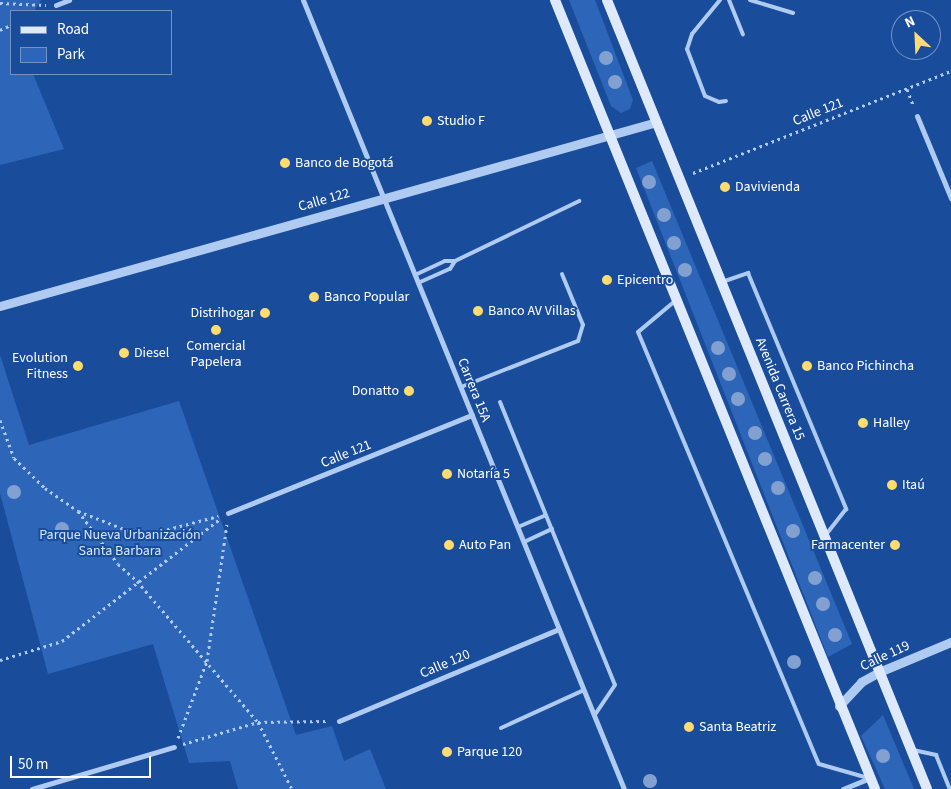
<!DOCTYPE html>
<html>
<head>
<meta charset="utf-8">
<style>
	body { margin:0 }
	#map { position:relative; width:951px; height:789px; overflow:hidden; background:#194d9b; font-family:"Source Sans 3",sans-serif }
	div>[style] { position:absolute }
	.green>* { inset:0; background:#2d66b8 }
	.path>* { height:3px; margin-top:-1.5px; transform-origin:0; background:repeating-linear-gradient(90deg,#afcbf1 0 2.5px,transparent 0 6.5px) }
	.service>* { height:4px; margin:-2px; padding:0 2px; transform-origin:2px; border-radius:2px; background:#afcbf1 }
	.pedestrian>* { height:4.5px; margin:-2.25px; padding:0 2.25px; transform-origin:2.25px; border-radius:2.25px; background:#afcbf1 }
	.minor>* { height:5px; margin:-2.5px; padding:0 2.5px; transform-origin:2.5px; border-radius:2.5px; background:#afcbf1 }
	.tertiary>* { height:9px; margin:-4.5px; padding:0 4.5px; transform-origin:4.5px; border-radius:4.5px; background:#afcbf1 }
	.secondary>* { height:10px; margin:-5px; padding:0 5px; transform-origin:5px; border-radius:5px; background:#deeafc }
	.trees>* { width:14px; height:14px; margin:-7px; border-radius:50%; background:#82a1d0 }
	.dots>* { width:14px; height:14px; translate:-50% -50%; box-sizing:border-box; border:2px solid #194d9b; border-radius:50% }
	span { translate:-50% -50%; white-space:nowrap; text-align:center; line-height:1.15; -webkit-text-stroke:4px #194d9b; paint-order:stroke }
	.street-label { font-size:14px; color:#fff }
	.poi-label { font-size:14px; color:#fff }
	.left { translate:0 -50%; text-align:left }
	.right { translate:-100% -50%; text-align:right }
	.park-label { font-size:14px; color:#d7e6fc }
	.legend { position:absolute; left:10px; top:10px; width:162px; height:65px; box-sizing:border-box; background:#194d9b; border:1px solid #7594c3; margin:0; padding:6px 9px; list-style:none; font-size:15px; color:#fff }
	.legend li { display:flex; align-items:center; gap:10px; height:25px }
	.legend b { width:25px; border:1px solid #7594c3 }
	.north { position:absolute; left:891px; top:10px; width:50px; height:50px; box-sizing:border-box; background:#194d9b; border:1px solid #7594c3; border-radius:50%; rotate:335deg; font-size:14px; font-weight:700; line-height:20px; text-align:center; color:#fff }
	.north::after { content:''; display:block; margin:auto; width:18px; height:22px; background:#ffdb70; clip-path:polygon(50% 0,100% 100%,50% 72%,0 100%) }
	.scale { position:absolute; left:10px; top:756px; width:141px; height:22px; box-sizing:border-box; border:2px solid #fff; border-top:0; padding-left:6px; font-size:15px; line-height:18px; white-space:nowrap; color:#fff; -webkit-text-stroke:4px #194d9b; paint-order:stroke }
</style>
</head>
<body>
<div id="map">
	<div class="green">
		<div style="clip-path:polygon(0 0,41px 0,34px 11px,11px 11px,11px 74px,33px 74px,64px 149px,0 165px)"></div>
		<div style="clip-path:polygon(569px 0,595px 0,633px 100px,630px 109px,621px 113px,611px 106px)"></div>
		<div style="clip-path:polygon(652px 161px,852px 644px,828px 657px,636px 168px)"></div>
		<div style="clip-path:polygon(0 355px,29px 445px,179px 401px,296px 735px,332px 726px,344px 761px,370px 749px,386px 789px,238px 789px,230px 761px,189px 763px,153px 644px,48px 674px,0 493px)"></div>
		<div style="clip-path:polygon(883px 715px,914px 789px,885px 789px,861px 736px)"></div>
	</div>
	<div class="path">
		<div style="left:0;top:3px;width:46px;rotate:2.5deg"></div>
		<div style="left:0;top:30px;width:12px;rotate:-24deg"></div>
		<div style="left:907px;top:89px;width:19px;rotate:69deg"></div>
		<div style="left:693px;top:173px;width:277px;rotate:-21.6deg"></div>
		<div style="left:0;top:420px;width:40px;rotate:69.8deg"></div>
		<div style="left:14px;top:458px;width:43px;rotate:44.1deg"></div>
		<div style="left:45px;top:488px;width:40px;rotate:34.9deg"></div>
		<div style="left:78px;top:511px;width:69px;rotate:21.3deg"></div>
		<div style="left:142px;top:536px;width:79px;rotate:-14.7deg"></div>
		<div style="left:78px;top:511px;width:66px;rotate:53deg"></div>
		<div style="left:118px;top:564px;width:25px;rotate:42deg"></div>
		<div style="left:137px;top:581px;width:186px;rotate:49.4deg"></div>
		<div style="left:258px;top:722px;width:75px;rotate:63.1deg"></div>
		<div style="left:0;top:660px;width:65px;rotate:-17deg"></div>
		<div style="left:62px;top:641px;width:200px;rotate:-37.7deg"></div>
		<div style="left:178px;top:738px;width:82px;rotate:-69.4deg"></div>
		<div style="left:207px;top:661px;width:138px;rotate:-81.7deg"></div>
		<div style="left:183px;top:744px;width:78px;rotate:-16.3deg"></div>
		<div style="left:258px;top:722px;width:71px;rotate:-0.8deg"></div>
	</div>
	<div class="service">
		<div style="left:720px;top:0;width:44px;rotate:129.5deg"></div>
		<div style="left:692px;top:34px;width:16px;rotate:108deg"></div>
		<div style="left:687px;top:49px;width:50px;rotate:69deg"></div>
		<div style="left:705px;top:96px;width:15px;rotate:23deg"></div>
		<div style="left:719px;top:102px;width:7px;rotate:-8deg"></div>
		<div style="left:729px;top:0;width:37px;rotate:68deg"></div>
		<div style="left:750px;top:0;width:45px;rotate:16.8deg"></div>
		<div style="left:415px;top:275px;width:33px;rotate:-25deg"></div>
		<div style="left:445px;top:261px;width:10px"></div>
		<div style="left:455px;top:261px;width:138px;rotate:-25.8deg"></div>
		<div style="left:722px;top:282px;width:28px;rotate:-19deg"></div>
		<div style="left:748px;top:273px;width:256px;rotate:67.4deg"></div>
		<div style="left:846px;top:509px;width:33px;rotate:128deg"></div>
		<div style="left:418px;top:283px;width:35px;rotate:-24deg"></div>
		<div style="left:450px;top:269px;width:9px;rotate:-58deg"></div>
		<div style="left:675px;top:301px;width:48px;rotate:140deg"></div>
		<div style="left:638px;top:332px;width:468px;rotate:67.3deg"></div>
		<div style="left:819px;top:764px;width:51px;rotate:15.9deg"></div>
		<div style="left:461px;top:387px;width:126px;rotate:-21.5deg"></div>
		<div style="left:578px;top:341px;width:17px;rotate:-73deg"></div>
		<div style="left:583px;top:325px;width:55px;rotate:-112.4deg"></div>
		<div style="left:500px;top:402px;width:305px;rotate:67.9deg"></div>
		<div style="left:615px;top:685px;width:37px;rotate:124deg"></div>
		<div style="left:518px;top:527px;width:30px;rotate:-23deg"></div>
		<div style="left:524px;top:542px;width:31px;rotate:-25deg"></div>
		<div style="left:501px;top:728px;width:91px;rotate:-24.6deg"></div>
		<div style="left:913px;top:750px;width:24px;rotate:12deg"></div>
		<div style="left:936px;top:755px;width:37px;rotate:68deg"></div>
	</div>
	<div class="pedestrian">
		<div style="left:843px;top:789px;width:29px;rotate:-22deg"></div>
	</div>
	<div class="minor">
		<div style="left:303px;top:0;width:852px;rotate:67.86deg"></div>
		<div style="left:56px;top:5px;width:14px;rotate:-21deg"></div>
		<div style="left:917px;top:116px;width:89px;rotate:67.5deg"></div>
		<div style="left:228px;top:513px;width:263px;rotate:-21.9deg"></div>
		<div style="left:339px;top:721px;width:238px;rotate:-22.7deg"></div>
		<div style="left:32px;top:789px;width:148px;rotate:-16.5deg"></div>
	</div>
	<div class="tertiary">
		<div style="left:0;top:306px;width:682px;rotate:-15.65deg"></div>
		<div style="left:839px;top:706px;width:33px;rotate:-47deg"></div>
		<div style="left:861px;top:682px;width:21px;rotate:-29deg"></div>
		<div style="left:879px;top:672px;width:78px;rotate:-22.6deg"></div>
	</div>
	<div class="secondary">
		<div style="left:555px;top:0;width:851px;rotate:67.92deg"></div>
		<div style="left:607px;top:0;width:851px;rotate:67.92deg"></div>
	</div>
	<div class="trees">
		<div style="left:606px;top:58px"></div>
		<div style="left:615px;top:82px"></div>
		<div style="left:649px;top:182px"></div>
		<div style="left:664px;top:215px"></div>
		<div style="left:674px;top:243px"></div>
		<div style="left:685px;top:270px"></div>
		<div style="left:718px;top:348px"></div>
		<div style="left:729px;top:374px"></div>
		<div style="left:738px;top:399px"></div>
		<div style="left:755px;top:433px"></div>
		<div style="left:765px;top:459px"></div>
		<div style="left:778px;top:488px"></div>
		<div style="left:14px;top:492px"></div>
		<div style="left:62px;top:529px"></div>
		<div style="left:793px;top:531px"></div>
		<div style="left:815px;top:578px"></div>
		<div style="left:823px;top:604px"></div>
		<div style="left:835px;top:635px"></div>
		<div style="left:794px;top:662px"></div>
		<div style="left:883px;top:756px"></div>
		<div style="left:650px;top:781px"></div>
	</div>
	<div class="dots">
		<div style="left:427px;top:121px;background:#ffdb70"></div>
		<div style="left:285px;top:163px;background:#ffdb70"></div>
		<div style="left:725px;top:187px;background:#ffdb70"></div>
		<div style="left:607px;top:280px;background:#ffdb70"></div>
		<div style="left:314px;top:297px;background:#ffdb70"></div>
		<div style="left:478px;top:311px;background:#ffdb70"></div>
		<div style="left:265px;top:313px;background:#ffdb70"></div>
		<div style="left:216px;top:330px;background:#ffdb70"></div>
		<div style="left:124px;top:353px;background:#ffdb70"></div>
		<div style="left:78px;top:366px;background:#ffdb70"></div>
		<div style="left:807px;top:366px;background:#ffdb70"></div>
		<div style="left:409px;top:391px;background:#ffdb70"></div>
		<div style="left:863px;top:423px;background:#ffdb70"></div>
		<div style="left:447px;top:474px;background:#ffdb70"></div>
		<div style="left:892px;top:485px;background:#ffdb70"></div>
		<div style="left:449px;top:545px;background:#ffdb70"></div>
		<div style="left:895px;top:545px;background:#ffdb70"></div>
		<div style="left:689px;top:727px;background:#ffdb70"></div>
		<div style="left:447px;top:752px;background:#ffdb70"></div>
	</div>
	<div class="street-label">
		<span style="left:818px;top:112px;rotate:-22deg">Calle 121</span>
		<span style="left:324px;top:200px;rotate:-16deg">Calle 122</span>
		<span style="left:780px;top:389px;rotate:68deg">Avenida Carrera 15</span>
		<span style="left:474px;top:390px;rotate:68deg">Carrera 15A</span>
		<span style="left:346px;top:454px;rotate:-22deg">Calle 121</span>
		<span style="left:885px;top:656px;rotate:-25deg">Calle 119</span>
		<span style="left:445px;top:664px;rotate:-23deg">Calle 120</span>
	</div>
	<div class="poi-label">
		<span class="left" style="left:437px;top:121px">Studio F</span>
		<span class="left" style="left:295px;top:163px">Banco de Bogotá</span>
		<span class="left" style="left:735px;top:187px">Davivienda</span>
		<span class="left" style="left:617px;top:280px">Epicentro</span>
		<span class="left" style="left:324px;top:297px">Banco Popular</span>
		<span class="left" style="left:488px;top:311px">Banco AV Villas</span>
		<span class="right" style="left:255px;top:313px">Distrihogar</span>
		<span style="left:216px;top:354px">Comercial<br>Papelera</span>
		<span class="left" style="left:134px;top:353px">Diesel</span>
		<span class="right" style="left:68px;top:366px">Evolution<br>Fitness</span>
		<span class="left" style="left:817px;top:366px">Banco Pichincha</span>
		<span class="right" style="left:399px;top:391px">Donatto</span>
		<span class="left" style="left:873px;top:423px">Halley</span>
		<span class="left" style="left:457px;top:474px">Notaría 5</span>
		<span class="left" style="left:902px;top:485px">Itaú</span>
		<span class="left" style="left:459px;top:545px">Auto Pan</span>
		<span class="right" style="left:885px;top:545px">Farmacenter</span>
		<span class="left" style="left:699px;top:727px">Santa Beatriz</span>
		<span class="left" style="left:457px;top:752px">Parque 120</span>
	</div>
	<div class="park-label">
		<span style="left:120px;top:543px">Parque Nueva Urbanización<br>Santa Barbara</span>
	</div>
	<ul class="legend">
	<li><b style="height:6px;background:#deeafc"></b>Road</li>
	<li><b style="height:14px;background:#2d66b8"></b>Park</li>
	</ul>
	<div class="north">N</div>
	<div class="scale">50 m</div>
</div>
</body>
</html>
